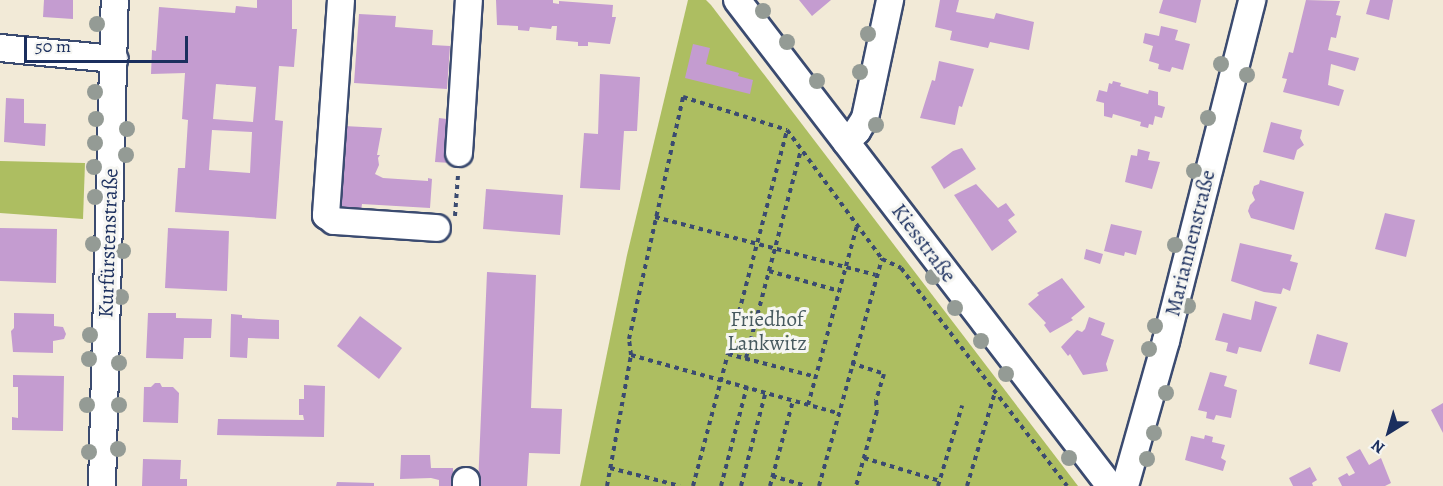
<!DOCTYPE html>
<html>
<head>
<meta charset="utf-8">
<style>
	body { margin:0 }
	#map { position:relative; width:1443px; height:486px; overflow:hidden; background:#f2ead7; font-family:Alegreya,serif }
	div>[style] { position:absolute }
	.green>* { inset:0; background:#adbe61 }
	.building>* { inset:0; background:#c49cd0 }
	.path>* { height:4px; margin-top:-2px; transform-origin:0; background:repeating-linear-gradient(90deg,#3b4b70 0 4.5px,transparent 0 9px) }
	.roads { filter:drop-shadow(2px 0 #3b4b70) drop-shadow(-2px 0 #3b4b70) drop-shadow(0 2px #3b4b70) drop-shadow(0 -2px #3b4b70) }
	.minor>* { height:26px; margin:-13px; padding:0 13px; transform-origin:13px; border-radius:13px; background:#fff }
	.trees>* { width:16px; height:16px; margin:-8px; border-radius:50%; background:#949b95 }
	span { translate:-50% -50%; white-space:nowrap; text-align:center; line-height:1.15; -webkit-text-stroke:6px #f6f6f2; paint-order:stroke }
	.street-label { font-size:21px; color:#1b2f5e }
	.park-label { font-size:21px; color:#475a5f }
	.north { position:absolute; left:1359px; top:402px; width:60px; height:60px; -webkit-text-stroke:4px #f6f6f2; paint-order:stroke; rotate:217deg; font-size:16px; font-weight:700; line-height:24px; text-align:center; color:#1b2f5e }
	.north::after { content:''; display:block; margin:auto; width:21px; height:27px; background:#1b2f5e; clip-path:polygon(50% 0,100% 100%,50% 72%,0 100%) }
	.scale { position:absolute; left:24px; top:36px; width:164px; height:27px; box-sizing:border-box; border:3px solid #1b2f5e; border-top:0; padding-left:8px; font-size:18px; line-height:21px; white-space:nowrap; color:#1b2f5e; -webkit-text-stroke:4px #f6f6f2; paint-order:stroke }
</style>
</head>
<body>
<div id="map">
	<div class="green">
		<div style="clip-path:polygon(688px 0,706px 0,711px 5px,1078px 486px,580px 486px,627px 255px)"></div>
		<div style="clip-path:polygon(0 161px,85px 163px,83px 219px,0 213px)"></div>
	</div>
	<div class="building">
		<div style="clip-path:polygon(44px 0,73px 0,73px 19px,43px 17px)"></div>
		<div style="clip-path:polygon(evenodd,257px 0,292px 0,292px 29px,297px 29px,294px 67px,279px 66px,275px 120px,283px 121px,276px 219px,175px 212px,178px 168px,185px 168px,188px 120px,182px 119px,185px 73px,151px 74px,152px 50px,156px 51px,159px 7px,235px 13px,236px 6px,257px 8px,257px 0,216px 84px,256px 87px,253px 122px,213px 119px,216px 84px,257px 0,212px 130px,252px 132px,250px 173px,209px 170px,212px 130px)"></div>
		<div style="clip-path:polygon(496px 0,553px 0,553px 3px,559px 4px,559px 1px,613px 5px,612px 17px,616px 17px,610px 44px,588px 42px,588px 46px,578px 46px,578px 42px,556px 40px,557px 26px,552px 26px,551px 29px,530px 27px,529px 31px,518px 30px,518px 26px,497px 25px)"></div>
		<div style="clip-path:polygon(799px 0,831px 0,812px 16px)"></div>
		<div style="clip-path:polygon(940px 0,959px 0,956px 12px,994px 19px,996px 13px,1034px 22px,1029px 50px,990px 42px,988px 48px,950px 40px,952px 31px,935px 27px)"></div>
		<div style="clip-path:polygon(1163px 0,1201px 0,1196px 23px,1159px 13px)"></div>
		<div style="clip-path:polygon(1306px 0,1340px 1px,1336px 15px,1341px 16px,1336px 38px,1331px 37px,1328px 50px,1359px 58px,1355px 71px,1331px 64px,1328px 85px,1344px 90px,1339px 106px,1283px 92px,1287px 79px,1282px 78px,1289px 52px,1293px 53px)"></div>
		<div style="clip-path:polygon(1370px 0,1393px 0,1389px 20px,1366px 14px)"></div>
		<div style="clip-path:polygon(359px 14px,396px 16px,395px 27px,433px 30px,432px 45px,450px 46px,447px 89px,354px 83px)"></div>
		<div style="clip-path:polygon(1161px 26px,1178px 30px,1175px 40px,1190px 44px,1183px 70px,1172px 67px,1170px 72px,1158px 69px,1159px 64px,1149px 61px,1153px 46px,1143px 43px,1145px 33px,1159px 36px)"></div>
		<div style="clip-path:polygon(693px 44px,710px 48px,706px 64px,739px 73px,738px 76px,753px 80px,750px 94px,685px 78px)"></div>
		<div style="clip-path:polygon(939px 61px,974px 69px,962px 107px,959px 106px,955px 125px,920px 118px,932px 80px,935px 81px)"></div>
		<div style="clip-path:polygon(600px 74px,640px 77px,637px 131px,624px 131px,620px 190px,580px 188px,584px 133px,598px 134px)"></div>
		<div style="clip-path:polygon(1113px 81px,1121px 83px,1120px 86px,1148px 94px,1149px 90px,1158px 92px,1158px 105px,1165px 107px,1162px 118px,1155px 116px,1153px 125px,1149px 124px,1148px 128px,1140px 126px,1141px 122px,1113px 114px,1112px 118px,1104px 116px,1104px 103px,1096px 101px,1099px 90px,1107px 92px,1109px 83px,1112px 84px)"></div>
		<div style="clip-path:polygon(6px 98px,24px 99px,24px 123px,46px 124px,45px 146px,4px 142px)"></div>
		<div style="clip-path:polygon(439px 118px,455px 120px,451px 163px,435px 162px)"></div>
		<div style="clip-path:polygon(1271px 122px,1302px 130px,1300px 138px,1304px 145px,1297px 150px,1294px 160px,1263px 152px)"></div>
		<div style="clip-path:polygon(344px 126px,382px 128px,377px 155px,380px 155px,378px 158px,379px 165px,375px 174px,383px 178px,428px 181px,428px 178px,432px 179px,430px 208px,362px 204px,361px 211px,340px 208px)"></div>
		<div style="clip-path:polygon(962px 148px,976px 169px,944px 189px,931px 167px,953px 151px)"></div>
		<div style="clip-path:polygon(1138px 149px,1150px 152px,1148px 160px,1160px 162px,1152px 189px,1125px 182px,1131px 155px,1137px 156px)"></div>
		<div style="clip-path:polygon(1260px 180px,1304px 192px,1294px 230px,1251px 218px,1248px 211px,1250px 205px,1255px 200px,1252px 193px,1254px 186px,1259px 184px)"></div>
		<div style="clip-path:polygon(976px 184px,998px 208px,1006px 203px,1015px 215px,1008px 220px,1017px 232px,992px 251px,954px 195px)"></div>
		<div style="clip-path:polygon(486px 189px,563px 195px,560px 235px,483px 229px)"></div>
		<div style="clip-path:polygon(1385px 213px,1415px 220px,1406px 257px,1375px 249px)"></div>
		<div style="clip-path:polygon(1111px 224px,1142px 231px,1136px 255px,1125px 252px,1124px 256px,1104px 251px)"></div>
		<div style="clip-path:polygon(0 228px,57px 229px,56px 283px,0 281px)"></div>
		<div style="clip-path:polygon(168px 228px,229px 231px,227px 291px,165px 288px)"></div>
		<div style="clip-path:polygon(1240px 243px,1292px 255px,1290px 261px,1298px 263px,1290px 291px,1283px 288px,1281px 294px,1264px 292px,1231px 281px)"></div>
		<div style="clip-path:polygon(1086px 249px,1103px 254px,1100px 264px,1084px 259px)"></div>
		<div style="clip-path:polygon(487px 272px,536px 275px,531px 408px,562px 409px,560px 454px,529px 453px,527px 486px,478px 486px)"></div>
		<div style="clip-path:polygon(1062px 278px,1085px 307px,1071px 318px,1073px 320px,1050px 333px,1044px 325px,1046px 323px,1028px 304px,1039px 295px,1037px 293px)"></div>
		<div style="clip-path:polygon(1255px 301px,1277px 307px,1261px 352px,1239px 347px,1237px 354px,1226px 351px,1228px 343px,1215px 340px,1223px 313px,1251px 320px)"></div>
		<div style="clip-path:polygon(14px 313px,54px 314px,54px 326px,63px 327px,66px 334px,64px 339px,53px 341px,53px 353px,13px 352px,11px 331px,14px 328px)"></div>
		<div style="clip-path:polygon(148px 313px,176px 313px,176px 318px,212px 319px,211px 338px,184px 338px,183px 359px,146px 358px)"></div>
		<div style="clip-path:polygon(231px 314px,242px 315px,242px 318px,279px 320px,279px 339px,248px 338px,247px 358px,230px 357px)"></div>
		<div style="clip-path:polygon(360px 316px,402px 348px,379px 379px,337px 346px)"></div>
		<div style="clip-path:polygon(1089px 317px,1105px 323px,1101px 335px,1114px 340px,1106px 364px,1108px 371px,1083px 375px,1070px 354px,1068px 356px,1061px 347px,1077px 330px,1082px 332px,1085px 329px)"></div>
		<div style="clip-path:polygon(1317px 334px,1348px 343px,1340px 372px,1309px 364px)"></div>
		<div style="clip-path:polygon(1210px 372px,1227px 376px,1224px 386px,1237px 390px,1231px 418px,1216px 415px,1214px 420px,1206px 418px,1207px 412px,1198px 410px)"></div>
		<div style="clip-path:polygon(13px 375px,64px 376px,63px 431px,12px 430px,12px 417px,18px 418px,18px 387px,13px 387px)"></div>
		<div style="clip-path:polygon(155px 383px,160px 383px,162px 387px,173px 387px,179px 393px,178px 423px,143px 422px,144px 387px,151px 387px)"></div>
		<div style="clip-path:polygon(304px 385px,325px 386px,324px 437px,217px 435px,218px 419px,304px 420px,303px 415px,299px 415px,299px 399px,304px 399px)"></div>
		<div style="clip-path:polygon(1443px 403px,1443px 433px,1431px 410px)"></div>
		<div style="clip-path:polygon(1205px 435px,1213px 437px,1212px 442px,1225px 445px,1221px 458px,1226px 461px,1223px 471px,1185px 460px,1191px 436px,1204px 439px)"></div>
		<div style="clip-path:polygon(1360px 449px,1369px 465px,1381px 458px,1391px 483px,1385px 486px,1342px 486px,1338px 478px,1347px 473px,1349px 476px,1355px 473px,1346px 457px)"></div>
		<div style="clip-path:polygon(401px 455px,430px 455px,431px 468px,453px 468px,453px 486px,439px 486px,439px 480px,431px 478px,400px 479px)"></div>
		<div style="clip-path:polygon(143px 459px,181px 460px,180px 479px,187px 479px,187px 486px,142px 486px)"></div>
		<div style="clip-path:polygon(1310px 467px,1317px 480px,1312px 483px,1313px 486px,1293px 486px,1289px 478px)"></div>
		<div style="clip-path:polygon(337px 482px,374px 483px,374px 486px,336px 486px)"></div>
	</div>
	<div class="path">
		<div style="left:455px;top:216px;width:41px;rotate:-85.8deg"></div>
		<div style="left:655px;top:217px;width:228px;rotate:14.7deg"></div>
		<div style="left:769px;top:271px;width:73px;rotate:15.9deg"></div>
		<div style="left:728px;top:354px;width:91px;rotate:14.6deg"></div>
		<div style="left:631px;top:355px;width:214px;rotate:15.7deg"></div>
		<div style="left:746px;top:358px;width:215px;rotate:-75.2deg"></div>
		<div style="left:851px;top:363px;width:35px;rotate:18deg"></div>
		<div style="left:884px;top:374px;width:28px;rotate:107deg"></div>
		<div style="left:876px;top:401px;width:10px;rotate:84deg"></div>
		<div style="left:877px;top:411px;width:78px;rotate:105.6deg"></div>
		<div style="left:808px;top:405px;width:186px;rotate:-74.7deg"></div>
		<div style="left:864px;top:458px;width:79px;rotate:16.8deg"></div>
		<div style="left:610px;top:468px;width:72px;rotate:14.4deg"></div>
		<div style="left:772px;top:476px;width:35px;rotate:16deg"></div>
		<div style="left:607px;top:486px;width:133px;rotate:-79.6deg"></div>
		<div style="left:631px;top:355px;width:16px;rotate:-97deg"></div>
		<div style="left:629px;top:339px;width:248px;rotate:-77.4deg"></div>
		<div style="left:683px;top:97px;width:109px;rotate:17.6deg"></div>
		<div style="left:787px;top:130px;width:160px;rotate:53.6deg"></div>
		<div style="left:882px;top:259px;width:21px;rotate:25deg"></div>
		<div style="left:901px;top:268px;width:274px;rotate:52.7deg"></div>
		<div style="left:693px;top:486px;width:368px;rotate:-75.2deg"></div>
		<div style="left:721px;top:486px;width:103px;rotate:-75.4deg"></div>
		<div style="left:741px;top:486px;width:98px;rotate:-75.3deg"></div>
		<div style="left:770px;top:486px;width:88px;rotate:-74.9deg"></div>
		<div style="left:819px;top:486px;width:236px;rotate:-74.5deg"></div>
		<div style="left:938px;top:486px;width:84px;rotate:-73.3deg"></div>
		<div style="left:967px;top:486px;width:98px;rotate:-73.4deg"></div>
	</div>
	<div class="roads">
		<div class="minor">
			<div style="left:341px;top:0;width:216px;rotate:94deg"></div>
			<div style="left:326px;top:215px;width:10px;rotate:37deg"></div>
			<div style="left:334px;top:221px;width:103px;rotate:3.9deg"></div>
			<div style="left:737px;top:0;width:613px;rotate:52.49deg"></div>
			<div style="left:0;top:48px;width:115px;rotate:5.5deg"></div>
			<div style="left:846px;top:142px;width:16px;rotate:-45deg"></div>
			<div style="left:857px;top:131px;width:15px;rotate:-58deg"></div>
			<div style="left:865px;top:118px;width:121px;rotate:-78deg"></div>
			<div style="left:459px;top:153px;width:153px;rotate:-86.3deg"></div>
			<div style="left:102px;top:486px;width:486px;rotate:-88.5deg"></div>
			<div style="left:466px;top:486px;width:5px;rotate:-90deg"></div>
			<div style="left:1125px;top:486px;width:151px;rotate:-74.2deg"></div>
			<div style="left:1166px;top:341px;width:352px;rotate:-75.8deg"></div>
		</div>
	</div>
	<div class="trees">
		<div style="left:763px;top:11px"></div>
		<div style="left:97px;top:24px"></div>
		<div style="left:868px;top:34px"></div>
		<div style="left:787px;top:42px"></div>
		<div style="left:1221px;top:64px"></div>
		<div style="left:860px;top:72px"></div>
		<div style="left:1247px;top:75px"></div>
		<div style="left:817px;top:81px"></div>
		<div style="left:95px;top:92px"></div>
		<div style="left:1208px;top:118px"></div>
		<div style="left:96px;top:119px"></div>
		<div style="left:876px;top:125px"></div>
		<div style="left:127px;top:129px"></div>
		<div style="left:95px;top:143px"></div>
		<div style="left:126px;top:155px"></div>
		<div style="left:94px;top:167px"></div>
		<div style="left:1194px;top:171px"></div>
		<div style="left:95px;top:197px"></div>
		<div style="left:93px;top:244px"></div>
		<div style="left:1175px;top:245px"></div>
		<div style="left:123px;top:251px"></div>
		<div style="left:933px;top:277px"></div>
		<div style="left:121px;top:297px"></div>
		<div style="left:1188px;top:306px"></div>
		<div style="left:955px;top:308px"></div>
		<div style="left:1155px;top:326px"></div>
		<div style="left:90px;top:335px"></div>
		<div style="left:981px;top:341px"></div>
		<div style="left:1149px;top:349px"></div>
		<div style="left:89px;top:359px"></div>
		<div style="left:119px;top:363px"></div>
		<div style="left:1006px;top:374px"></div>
		<div style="left:1166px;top:393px"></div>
		<div style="left:87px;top:405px"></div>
		<div style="left:119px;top:405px"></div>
		<div style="left:1154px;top:433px"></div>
		<div style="left:118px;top:449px"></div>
		<div style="left:89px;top:452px"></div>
		<div style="left:1069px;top:458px"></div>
		<div style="left:1147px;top:459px"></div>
	</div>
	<div class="street-label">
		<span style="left:108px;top:243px;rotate:-88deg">Kurfürstenstraße</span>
		<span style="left:924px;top:243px;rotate:53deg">Kiesstraße</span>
		<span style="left:1190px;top:243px;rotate:-76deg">Mariannenstraße</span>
	</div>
	<div class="park-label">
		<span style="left:767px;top:331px">Friedhof<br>Lankwitz</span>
	</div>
	<div class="north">N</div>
	<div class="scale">50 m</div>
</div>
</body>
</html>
